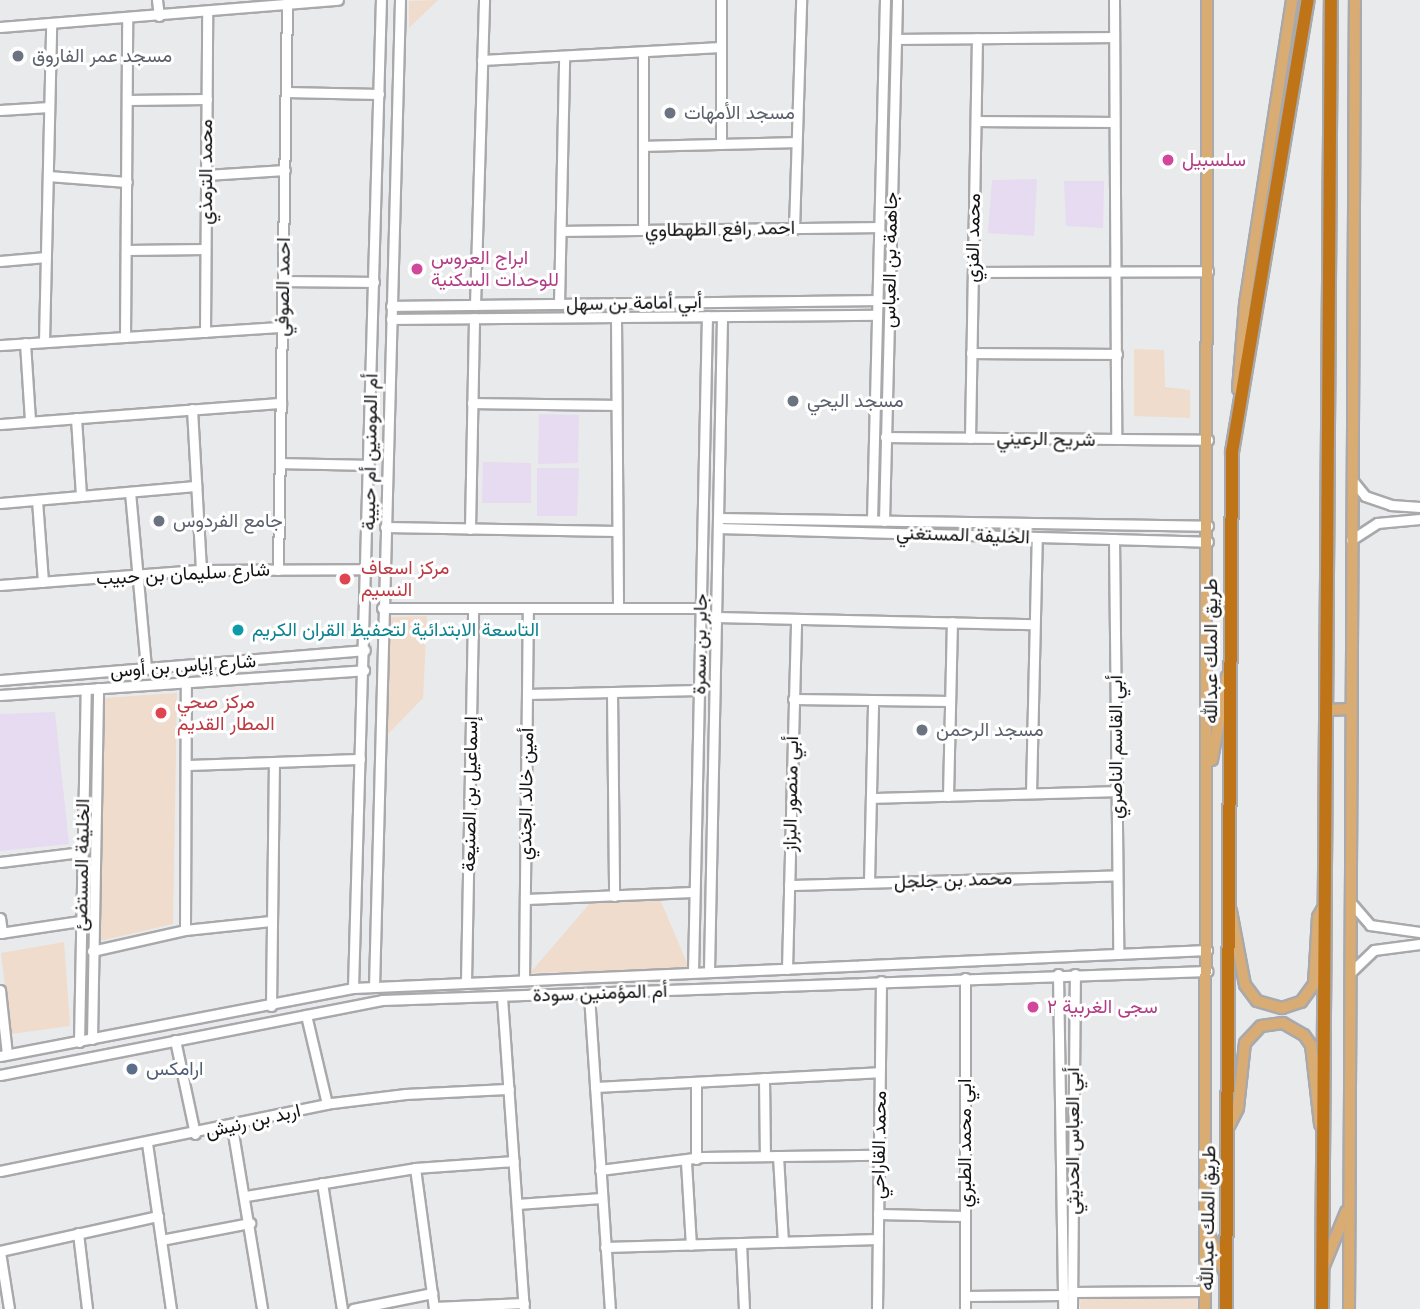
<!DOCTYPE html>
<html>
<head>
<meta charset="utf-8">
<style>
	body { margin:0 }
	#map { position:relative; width:1420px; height:1309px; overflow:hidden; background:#e9eaec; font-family:Arial,Vazirmatn,sans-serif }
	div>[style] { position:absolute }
	.commercial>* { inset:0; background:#efdccc }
	.education>* { inset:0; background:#e6dbf0 }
	.roads { filter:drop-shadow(2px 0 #a9a9ac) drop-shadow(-2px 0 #a9a9ac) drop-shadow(0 2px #a9a9ac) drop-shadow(0 -2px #a9a9ac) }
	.minor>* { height:9px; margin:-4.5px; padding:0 4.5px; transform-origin:4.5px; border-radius:4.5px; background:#fff }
	.major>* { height:10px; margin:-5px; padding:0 5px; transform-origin:5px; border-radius:5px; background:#d9ac74 }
	.highway>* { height:12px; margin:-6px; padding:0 6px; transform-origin:6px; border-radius:6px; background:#c07418 }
	.dots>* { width:19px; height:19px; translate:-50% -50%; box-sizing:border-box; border:4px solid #fff; border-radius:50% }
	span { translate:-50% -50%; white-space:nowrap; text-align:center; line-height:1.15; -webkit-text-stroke:6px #fff; paint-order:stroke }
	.worship-label { font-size:19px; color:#5b616d }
	.left { translate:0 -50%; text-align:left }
	.hotel-label { font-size:19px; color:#b23c85 }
	.street-label { font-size:19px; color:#121213 }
	.health-label { font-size:19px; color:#be3a42 }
	.culture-label { font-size:19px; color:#0d838f }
	.service-label { font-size:19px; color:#4e5e75 }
</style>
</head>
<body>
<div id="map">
	<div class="commercial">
		<div style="clip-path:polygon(438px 0,409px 28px,409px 1px)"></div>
		<div style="clip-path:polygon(1134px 349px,1164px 350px,1165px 387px,1190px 390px,1190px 418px,1134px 416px)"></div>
		<div style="clip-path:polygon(427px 616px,423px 698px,386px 736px,389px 617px)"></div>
		<div style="clip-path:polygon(177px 693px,173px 924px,100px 941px,103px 698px)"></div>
		<div style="clip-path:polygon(660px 899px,689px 968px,530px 973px,591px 902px)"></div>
		<div style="clip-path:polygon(64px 942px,70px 1026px,11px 1034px,1px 953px)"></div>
		<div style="clip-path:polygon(1081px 1294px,1198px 1295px,1198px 1309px,1080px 1309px)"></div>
	</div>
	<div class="education">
		<div style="clip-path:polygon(1037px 179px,1034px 236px,988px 233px,992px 180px)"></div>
		<div style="clip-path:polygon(1064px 181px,1104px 181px,1103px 228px,1066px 226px)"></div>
		<div style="clip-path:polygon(539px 414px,579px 415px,578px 463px,538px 464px)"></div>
		<div style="clip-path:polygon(483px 462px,531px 463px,531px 503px,482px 503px)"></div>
		<div style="clip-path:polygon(537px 468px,579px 468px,577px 516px,537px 516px)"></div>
		<div style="clip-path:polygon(55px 712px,69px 844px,0 851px,0 714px)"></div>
	</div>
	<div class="roads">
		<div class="minor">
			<div style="left:157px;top:0;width:16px;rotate:83deg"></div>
			<div style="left:721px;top:0;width:144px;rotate:90deg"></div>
			<div style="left:1114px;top:0;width:439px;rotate:89.7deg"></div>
			<div style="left:0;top:27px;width:339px;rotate:-4.6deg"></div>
			<div style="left:896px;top:39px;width:218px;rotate:-0.5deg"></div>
			<div style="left:643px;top:52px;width:178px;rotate:90deg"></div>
			<div style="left:482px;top:60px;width:239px;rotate:-3.1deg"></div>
			<div style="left:286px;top:92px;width:93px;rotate:1.2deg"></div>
			<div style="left:127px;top:100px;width:80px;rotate:-0.7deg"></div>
			<div style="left:0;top:110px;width:49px;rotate:-3.5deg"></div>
			<div style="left:976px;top:121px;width:137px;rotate:0.4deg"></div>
			<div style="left:643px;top:146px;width:152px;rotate:-1.5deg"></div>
			<div style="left:206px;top:175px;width:79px;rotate:-3.6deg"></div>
			<div style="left:48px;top:176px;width:79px;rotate:4.3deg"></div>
			<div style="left:794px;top:229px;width:229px;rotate:-88.2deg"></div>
			<div style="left:561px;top:231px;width:318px;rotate:-0.7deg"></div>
			<div style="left:127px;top:250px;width:78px;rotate:-0.7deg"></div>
			<div style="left:0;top:261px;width:46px;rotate:-5deg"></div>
			<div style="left:973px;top:272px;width:235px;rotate:-0.2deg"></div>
			<div style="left:283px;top:281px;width:91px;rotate:0.6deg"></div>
			<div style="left:559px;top:304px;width:248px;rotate:-88.8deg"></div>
			<div style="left:475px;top:305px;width:305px;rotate:-88.3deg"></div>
			<div style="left:391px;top:306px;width:486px;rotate:-0.7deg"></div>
			<div style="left:616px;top:317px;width:291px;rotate:89.6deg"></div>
			<div style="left:391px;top:319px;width:486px;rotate:-0.5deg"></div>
			<div style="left:205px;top:332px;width:319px;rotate:-89.6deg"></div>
			<div style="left:125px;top:337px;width:319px;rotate:-89.6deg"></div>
			<div style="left:44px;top:342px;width:319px;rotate:-88.7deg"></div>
			<div style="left:25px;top:343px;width:78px;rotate:86.3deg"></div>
			<div style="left:0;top:345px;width:283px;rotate:-3.7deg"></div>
			<div style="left:971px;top:353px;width:146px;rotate:0.4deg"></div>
			<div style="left:472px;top:403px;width:144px;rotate:0.8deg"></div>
			<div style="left:192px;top:409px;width:161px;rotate:86.8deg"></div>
			<div style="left:76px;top:418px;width:78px;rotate:86.3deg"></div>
			<div style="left:0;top:424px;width:282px;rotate:-4.3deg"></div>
			<div style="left:885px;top:437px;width:323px;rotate:0.5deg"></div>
			<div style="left:970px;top:438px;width:400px;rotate:-89deg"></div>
			<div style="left:280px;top:463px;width:89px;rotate:1.3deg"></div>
			<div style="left:1353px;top:481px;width:19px;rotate:51deg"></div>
			<div style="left:1365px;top:496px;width:28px;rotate:19deg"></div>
			<div style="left:1391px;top:505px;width:29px;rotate:4deg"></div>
			<div style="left:130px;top:492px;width:178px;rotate:84.8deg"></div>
			<div style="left:37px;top:500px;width:82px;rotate:85.8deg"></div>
			<div style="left:0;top:503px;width:197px;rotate:-5deg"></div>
			<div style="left:718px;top:518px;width:490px;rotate:0.9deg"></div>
			<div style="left:872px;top:520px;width:520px;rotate:-88.57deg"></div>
			<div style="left:884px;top:521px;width:521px;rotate:-88.57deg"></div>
			<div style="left:385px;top:527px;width:232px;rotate:1deg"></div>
			<div style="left:718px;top:528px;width:490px;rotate:1.6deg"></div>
			<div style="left:470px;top:529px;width:211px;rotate:-88.9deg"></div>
			<div style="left:1114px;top:539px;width:415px;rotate:89.4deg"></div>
			<div style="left:1351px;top:540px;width:31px;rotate:-33deg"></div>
			<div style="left:1377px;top:523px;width:43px;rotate:-5.3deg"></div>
			<div style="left:278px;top:570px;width:565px;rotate:-89.09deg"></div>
			<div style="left:0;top:585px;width:202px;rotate:-4.3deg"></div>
			<div style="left:201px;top:570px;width:166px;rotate:-0.3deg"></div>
			<div style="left:382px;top:608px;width:319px"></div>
			<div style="left:716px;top:617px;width:318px;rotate:1.3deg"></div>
			<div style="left:0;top:680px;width:366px;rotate:-4.7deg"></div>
			<div style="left:612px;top:692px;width:204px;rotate:89.4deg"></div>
			<div style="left:527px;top:694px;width:172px;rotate:-1.3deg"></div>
			<div style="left:0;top:695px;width:365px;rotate:-3.9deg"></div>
			<div style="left:793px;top:699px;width:157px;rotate:0.7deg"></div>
			<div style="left:186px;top:765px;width:174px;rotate:-2deg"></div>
			<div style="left:1031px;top:793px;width:256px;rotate:-88.7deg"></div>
			<div style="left:948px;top:796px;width:174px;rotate:-88.7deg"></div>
			<div style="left:871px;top:798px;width:245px;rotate:-1.6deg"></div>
			<div style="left:0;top:862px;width:83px;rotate:-7deg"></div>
			<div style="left:869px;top:882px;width:182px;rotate:-88.7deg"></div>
			<div style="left:789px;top:885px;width:328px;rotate:-1.7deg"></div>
			<div style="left:525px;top:899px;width:169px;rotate:-2.4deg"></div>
			<div style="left:1352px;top:904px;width:28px;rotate:49deg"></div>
			<div style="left:1370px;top:925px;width:50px;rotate:8deg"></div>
			<div style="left:0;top:918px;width:15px;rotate:82deg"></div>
			<div style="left:185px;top:930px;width:247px;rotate:-89.8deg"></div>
			<div style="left:0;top:933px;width:81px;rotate:-8.5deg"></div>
			<div style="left:92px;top:951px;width:95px;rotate:-12.7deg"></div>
			<div style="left:185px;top:930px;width:86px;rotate:-6deg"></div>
			<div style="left:787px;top:969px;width:350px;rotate:-88.5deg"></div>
			<div style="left:709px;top:971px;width:655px;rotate:-88.86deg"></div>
			<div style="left:1352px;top:971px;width:30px;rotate:-44deg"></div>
			<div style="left:1374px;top:950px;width:46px;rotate:-7.4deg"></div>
			<div style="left:693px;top:972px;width:656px;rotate:-88.78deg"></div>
			<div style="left:1058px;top:974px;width:335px;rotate:89.1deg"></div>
			<div style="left:965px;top:978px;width:331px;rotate:90deg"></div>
			<div style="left:524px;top:979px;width:371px;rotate:-89.4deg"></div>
			<div style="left:466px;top:981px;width:373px;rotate:-88.9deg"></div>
			<div style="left:374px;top:987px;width:987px;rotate:-88.49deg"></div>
			<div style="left:353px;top:988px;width:988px;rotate:-88.38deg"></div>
			<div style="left:0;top:990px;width:64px;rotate:83.8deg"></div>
			<div style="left:589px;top:995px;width:315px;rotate:86.2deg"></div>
			<div style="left:502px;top:997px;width:313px;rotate:86deg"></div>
			<div style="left:271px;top:1006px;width:244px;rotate:-89.3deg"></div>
			<div style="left:306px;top:1015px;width:91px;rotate:76.7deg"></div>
			<div style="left:92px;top:1039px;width:351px;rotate:-89deg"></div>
			<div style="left:175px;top:1040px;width:96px;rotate:78deg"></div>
			<div style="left:79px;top:1042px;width:353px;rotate:-88.9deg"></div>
			<div style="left:0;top:1056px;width:359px;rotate:-10.9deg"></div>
			<div style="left:353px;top:988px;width:855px;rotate:-2.55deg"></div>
			<div style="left:0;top:1075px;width:389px;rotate:-11.1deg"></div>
			<div style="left:382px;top:1000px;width:826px;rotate:-2.01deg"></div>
			<div style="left:764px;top:1078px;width:78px;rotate:89.3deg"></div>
			<div style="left:595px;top:1087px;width:284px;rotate:-3deg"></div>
			<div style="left:232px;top:1127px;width:184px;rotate:80.6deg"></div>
			<div style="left:147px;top:1143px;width:168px;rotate:81.8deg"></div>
			<div style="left:778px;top:1156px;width:86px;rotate:86.7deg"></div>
			<div style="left:696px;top:1159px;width:77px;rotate:-90deg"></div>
			<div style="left:686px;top:1162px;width:83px;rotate:86.6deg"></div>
			<div style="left:415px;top:1168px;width:142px;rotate:82.3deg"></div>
			<div style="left:600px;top:1170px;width:103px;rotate:-7.3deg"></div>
			<div style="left:702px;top:1157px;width:176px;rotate:-0.7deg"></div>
			<div style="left:0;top:1171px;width:339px;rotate:-11.6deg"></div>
			<div style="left:332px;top:1103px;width:74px;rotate:-7deg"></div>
			<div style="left:405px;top:1094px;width:104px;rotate:-2.8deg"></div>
			<div style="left:322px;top:1183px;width:128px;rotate:81deg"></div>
			<div style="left:246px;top:1196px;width:171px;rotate:-9.4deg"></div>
			<div style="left:415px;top:1168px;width:99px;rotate:-4deg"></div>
			<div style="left:517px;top:1204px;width:85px;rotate:-4deg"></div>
			<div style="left:878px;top:1214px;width:87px;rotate:1.3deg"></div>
			<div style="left:78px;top:1233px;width:77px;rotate:83.2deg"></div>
			<div style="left:161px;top:1240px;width:91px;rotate:-10.8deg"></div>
			<div style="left:741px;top:1243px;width:66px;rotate:87.4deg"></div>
			<div style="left:605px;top:1247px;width:273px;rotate:-1.7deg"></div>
			<div style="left:0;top:1251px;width:162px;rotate:-12.5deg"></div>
			<div style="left:0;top:1252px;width:58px;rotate:81deg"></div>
			<div style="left:1072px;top:1292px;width:133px;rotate:-0.4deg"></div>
			<div style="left:965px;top:1296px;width:98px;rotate:-0.6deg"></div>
			<div style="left:434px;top:1307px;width:90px;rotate:-2.5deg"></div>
			<div style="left:353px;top:1309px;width:81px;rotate:-11.4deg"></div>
			<div style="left:877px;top:1309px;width:328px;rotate:-89.3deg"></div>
			<div style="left:1072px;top:1309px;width:335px;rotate:-89.5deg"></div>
		</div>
		<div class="major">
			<div style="left:1238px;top:389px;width:85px;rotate:-85.3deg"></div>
			<div style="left:1245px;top:304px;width:308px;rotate:-81.2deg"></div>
			<div style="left:1325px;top:710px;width:26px;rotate:-2deg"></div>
			<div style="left:1212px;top:760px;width:85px;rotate:-79.9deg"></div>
			<div style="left:1231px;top:911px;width:75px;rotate:79.3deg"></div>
			<div style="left:1245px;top:985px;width:20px;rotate:53deg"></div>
			<div style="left:1257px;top:1001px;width:26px;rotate:16deg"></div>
			<div style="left:1282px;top:1008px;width:20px;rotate:-18deg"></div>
			<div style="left:1301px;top:1002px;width:22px;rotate:-54deg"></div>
			<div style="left:1314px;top:984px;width:67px;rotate:-86.6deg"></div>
			<div style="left:1318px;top:917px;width:13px;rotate:-61deg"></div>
			<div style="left:1229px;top:1126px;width:20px;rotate:-63deg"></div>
			<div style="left:1238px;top:1108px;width:65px;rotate:-83.9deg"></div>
			<div style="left:1245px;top:1043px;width:23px;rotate:-47deg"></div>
			<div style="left:1261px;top:1026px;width:22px;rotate:-8deg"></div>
			<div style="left:1283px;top:1023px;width:24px;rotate:30deg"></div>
			<div style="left:1304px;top:1035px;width:12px;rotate:55deg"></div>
			<div style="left:1311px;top:1045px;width:80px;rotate:83.5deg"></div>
			<div style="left:1207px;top:1230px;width:47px;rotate:67.3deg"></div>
			<div style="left:1323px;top:1268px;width:61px;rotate:-67.7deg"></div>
			<div style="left:1205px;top:1309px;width:1309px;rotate:-89.91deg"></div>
			<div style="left:1349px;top:1309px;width:1309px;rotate:-89.74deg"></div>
		</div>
		<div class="highway">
			<div style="left:1226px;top:1309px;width:857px;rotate:-89.6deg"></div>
			<div style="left:1232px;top:452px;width:458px;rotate:-80.5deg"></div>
			<div style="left:1322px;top:1309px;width:1309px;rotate:-89.61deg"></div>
		</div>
	</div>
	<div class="dots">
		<div style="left:18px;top:56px;background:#6b7280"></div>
		<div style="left:670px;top:113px;background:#6b7280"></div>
		<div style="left:1168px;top:160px;background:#d1479c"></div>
		<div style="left:417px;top:269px;background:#d1479c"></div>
		<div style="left:793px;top:401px;background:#6b7280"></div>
		<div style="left:159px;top:521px;background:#6b7280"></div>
		<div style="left:345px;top:579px;background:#e0444e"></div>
		<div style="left:238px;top:630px;background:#0f9aa8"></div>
		<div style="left:161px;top:713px;background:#e0444e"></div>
		<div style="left:922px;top:730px;background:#6b7280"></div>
		<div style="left:1033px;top:1007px;background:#d1479c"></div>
		<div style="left:132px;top:1069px;background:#5c6f8a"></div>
	</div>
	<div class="worship-label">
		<span class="left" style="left:32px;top:56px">مسجد عمر الفاروق</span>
		<span class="left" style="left:684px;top:113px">مسجد الأمهات</span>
		<span class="left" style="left:807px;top:401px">مسجد اليحي</span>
		<span class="left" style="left:173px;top:521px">جامع الفردوس</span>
		<span class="left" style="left:936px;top:730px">مسجد الرحمن</span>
	</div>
	<div class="hotel-label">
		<span class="left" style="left:1182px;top:160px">سلسبيل</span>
		<span class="left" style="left:431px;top:269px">ابراج العروس<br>للوحدات السكنية</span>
		<span class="left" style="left:1047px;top:1007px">سجى الغربية ٢</span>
	</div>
	<div class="street-label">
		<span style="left:206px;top:172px;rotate:-90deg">محمد الترمذي</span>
		<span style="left:720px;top:229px;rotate:-1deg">احمد رافع الطهطاوي</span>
		<span style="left:973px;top:238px;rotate:-89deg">محمد الفزي</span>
		<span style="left:890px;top:260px;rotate:-89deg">جاهمة بن العباس</span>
		<span style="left:283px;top:287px;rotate:-89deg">احمد الصوفي</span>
		<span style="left:634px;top:303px;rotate:-1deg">أبي أمامة بن سهل</span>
		<span style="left:1046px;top:439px;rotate:1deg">شريح الرعيني</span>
		<span style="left:370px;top:452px;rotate:-89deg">أم المومنين أم حبيبة</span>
		<span style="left:963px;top:535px;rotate:2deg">الخليفة المستغني</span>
		<span style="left:183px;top:574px;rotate:-3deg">شارع سليمان بن حبيب</span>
		<span style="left:700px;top:644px;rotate:-89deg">جابر بن سمرة</span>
		<span style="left:1211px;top:651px;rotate:-90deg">طريق الملك عبدالله</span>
		<span style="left:183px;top:666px;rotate:-4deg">شارع إياس بن أوس</span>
		<span style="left:1116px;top:747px;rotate:-90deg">أبي القاسم الناصري</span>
		<span style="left:470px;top:794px;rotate:-89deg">إسماعيل بن الصنيعة</span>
		<span style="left:526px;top:794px;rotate:-89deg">أمين خالد الجندي</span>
		<span style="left:791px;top:794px;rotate:-89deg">أبي منصور البزاز</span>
		<span style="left:82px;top:865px;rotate:-89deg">الخليفة المستضئ</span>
		<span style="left:953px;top:880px;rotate:-2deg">محمد بن جلجل</span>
		<span style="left:600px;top:993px;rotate:-2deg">أم المؤمنين سودة</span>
		<span style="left:253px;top:1121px;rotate:-13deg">اربد بن رنيش</span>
		<span style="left:1073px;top:1141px;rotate:-90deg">أبي العباس الحديثي</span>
		<span style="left:965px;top:1143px;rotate:-90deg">ابي محمد الطبري</span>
		<span style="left:879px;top:1145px;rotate:-89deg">محمد القاراحي</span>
		<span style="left:1208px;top:1218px;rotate:-89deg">طريق الملك عبدالله</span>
	</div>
	<div class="health-label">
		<span class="left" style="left:361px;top:579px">مركز اسعاف<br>النسيم</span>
		<span class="left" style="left:177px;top:713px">مركز صحي<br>المطار القديم</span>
	</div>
	<div class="culture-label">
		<span class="left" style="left:252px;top:630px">التاسعة الابتدائية لتحفيظ القران الكريم</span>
	</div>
	<div class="service-label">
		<span class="left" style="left:146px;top:1069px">ارامكس</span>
	</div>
</div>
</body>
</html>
